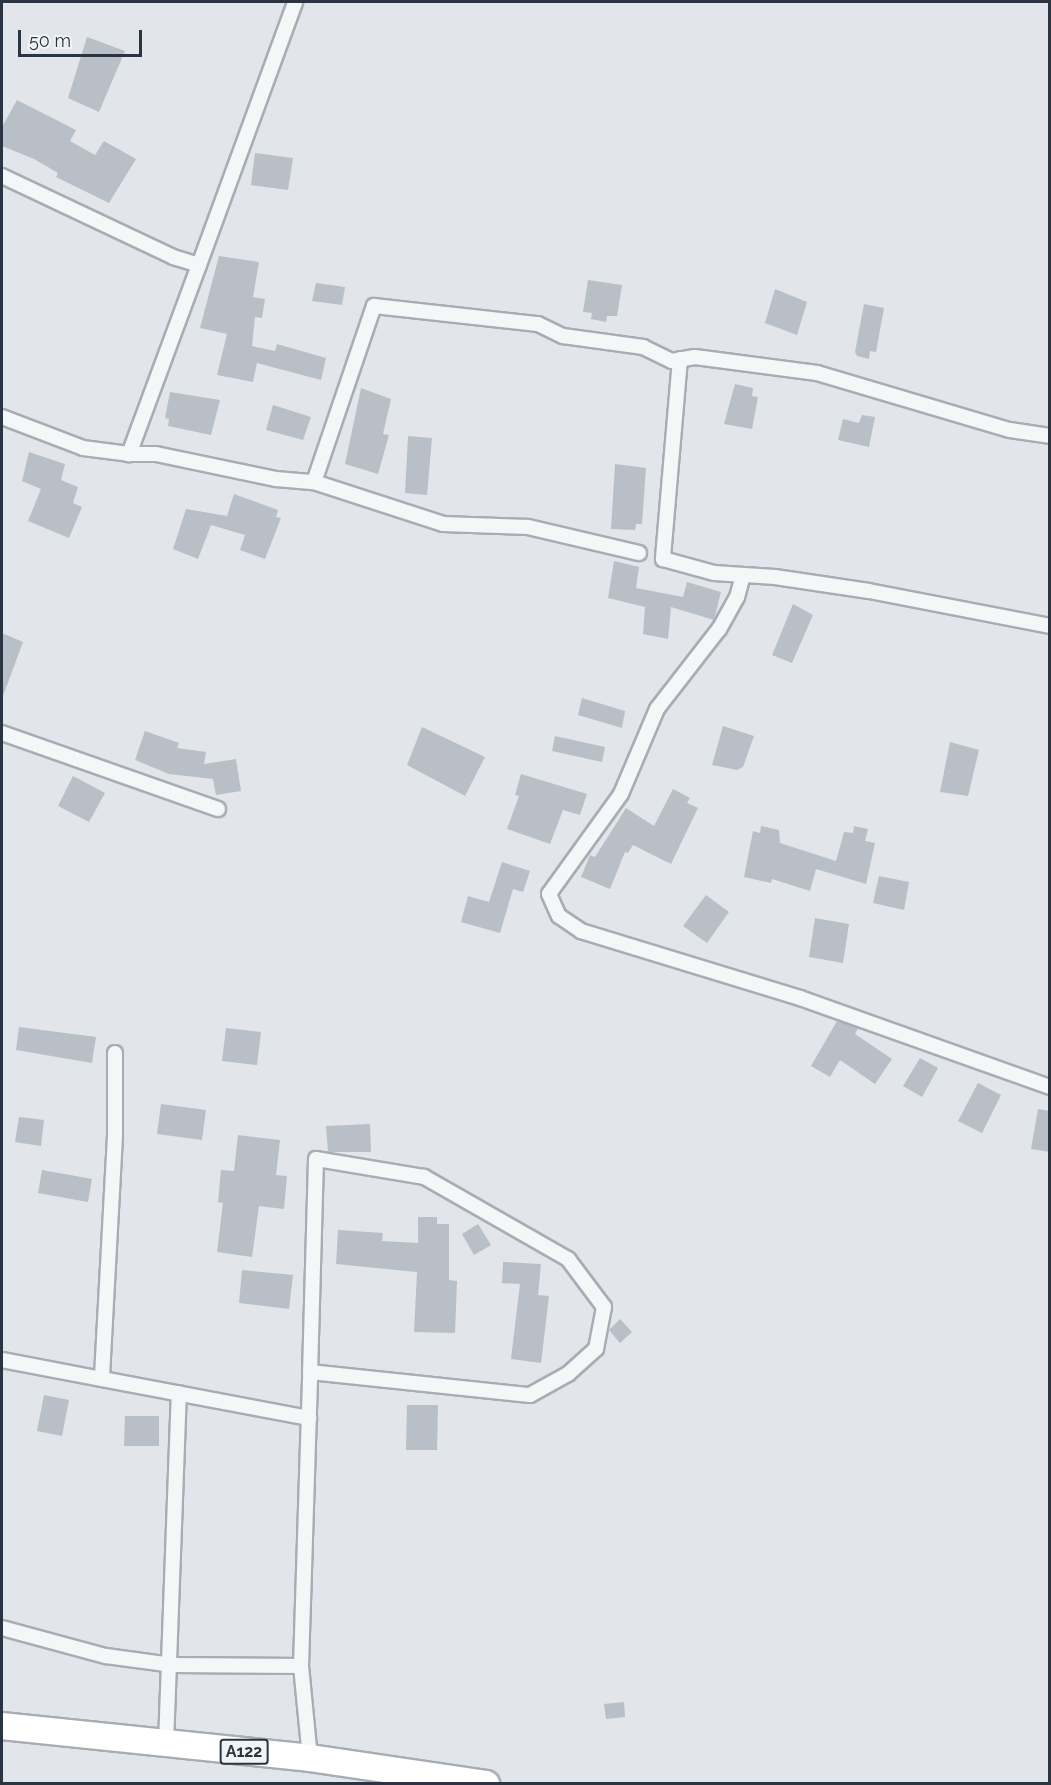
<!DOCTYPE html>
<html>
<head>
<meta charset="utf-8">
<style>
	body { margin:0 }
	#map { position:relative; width:1051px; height:1785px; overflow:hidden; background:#e2e6ea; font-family:Raleway,sans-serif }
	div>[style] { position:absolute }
	.building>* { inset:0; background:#b9bfc6 }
	.roads { filter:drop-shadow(2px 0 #a7adb4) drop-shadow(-2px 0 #a7adb4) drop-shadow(0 2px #a7adb4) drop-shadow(0 -2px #a7adb4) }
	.street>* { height:14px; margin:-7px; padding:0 7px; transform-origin:7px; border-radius:7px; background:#f4f6f8 }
	.highway>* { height:26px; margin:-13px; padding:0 13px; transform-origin:13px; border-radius:13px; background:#fff }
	span { translate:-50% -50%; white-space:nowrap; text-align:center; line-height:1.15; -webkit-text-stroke:5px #f1f4f7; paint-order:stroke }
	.shield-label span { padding:2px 4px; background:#f1f4f7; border:2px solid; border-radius:4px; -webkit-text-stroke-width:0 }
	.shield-label { font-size:16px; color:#2a3541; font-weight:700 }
	.frame { position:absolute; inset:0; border:3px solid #2a3541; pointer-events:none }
	.scale { position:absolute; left:18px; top:30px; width:124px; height:27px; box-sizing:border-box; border:3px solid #2a3541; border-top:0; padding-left:8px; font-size:18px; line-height:21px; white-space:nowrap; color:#2a3541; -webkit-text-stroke:4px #f1f4f7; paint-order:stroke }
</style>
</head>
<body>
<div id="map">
	<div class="building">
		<div style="clip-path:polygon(87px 37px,125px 51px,99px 112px,68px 98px)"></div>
		<div style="clip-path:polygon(17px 100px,76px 130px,70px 141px,95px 155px,104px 141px,136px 159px,109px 203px,56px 177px,58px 173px,34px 159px,2px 146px,2px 127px)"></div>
		<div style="clip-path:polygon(255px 153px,293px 158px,288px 190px,251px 185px)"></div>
		<div style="clip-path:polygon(219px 256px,259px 262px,253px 297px,265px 299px,262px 318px,255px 317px,252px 346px,275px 351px,277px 344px,326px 358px,321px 380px,257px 363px,253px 382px,217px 375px,227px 334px,200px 328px)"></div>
		<div style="clip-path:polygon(588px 280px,622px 285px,617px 316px,607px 316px,606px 322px,591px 319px,592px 313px,583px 312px)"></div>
		<div style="clip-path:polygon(316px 283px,345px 287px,342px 305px,312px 301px)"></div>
		<div style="clip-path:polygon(775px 289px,807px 302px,797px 335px,765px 323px)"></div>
		<div style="clip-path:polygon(864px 304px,884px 308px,876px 352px,870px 351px,869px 359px,857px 356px,855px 352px)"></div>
		<div style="clip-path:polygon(735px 384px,753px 388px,752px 396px,758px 397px,752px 429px,724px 424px)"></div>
		<div style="clip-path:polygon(361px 388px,391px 399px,383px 434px,389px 435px,378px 474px,345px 464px)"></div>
		<div style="clip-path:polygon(170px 392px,220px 400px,211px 435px,168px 426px,169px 419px,165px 418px)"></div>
		<div style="clip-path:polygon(273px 405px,311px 417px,303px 440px,266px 430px)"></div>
		<div style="clip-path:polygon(862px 415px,875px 417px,869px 447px,838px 440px,843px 419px,859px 423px)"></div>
		<div style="clip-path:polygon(408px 436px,432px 438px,427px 495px,405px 493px)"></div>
		<div style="clip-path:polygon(29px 452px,65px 464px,61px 480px,78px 487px,73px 503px,82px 507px,69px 538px,28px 521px,41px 489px,22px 481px)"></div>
		<div style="clip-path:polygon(615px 464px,646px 468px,642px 524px,636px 524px,635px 530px,611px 529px)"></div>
		<div style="clip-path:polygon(234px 494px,278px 510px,276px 517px,281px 518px,265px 559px,240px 550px,245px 535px,211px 525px,198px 559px,173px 549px,186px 509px,227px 516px)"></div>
		<div style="clip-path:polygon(614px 561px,639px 567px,636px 588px,683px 597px,687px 582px,721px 592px,714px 620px,671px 607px,668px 639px,643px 634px,645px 607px,608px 598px)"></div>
		<div style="clip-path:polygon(793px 604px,813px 615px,792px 663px,772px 655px)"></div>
		<div style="clip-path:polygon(2px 633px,23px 642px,3px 696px,2px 696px)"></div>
		<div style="clip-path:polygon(582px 698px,625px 711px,622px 728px,578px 715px)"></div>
		<div style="clip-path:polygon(723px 726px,754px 736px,743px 767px,737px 770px,712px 765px)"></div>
		<div style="clip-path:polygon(422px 727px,485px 757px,465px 796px,407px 765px)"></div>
		<div style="clip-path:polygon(145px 731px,179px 743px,177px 748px,206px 752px,204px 764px,236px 759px,241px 791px,216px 795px,213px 779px,169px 774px,135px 760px)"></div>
		<div style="clip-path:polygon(555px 736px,605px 747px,602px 762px,552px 751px)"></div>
		<div style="clip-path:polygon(950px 742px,979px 750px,968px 796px,940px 792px)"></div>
		<div style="clip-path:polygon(521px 774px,587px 794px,580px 815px,563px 810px,550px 844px,507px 829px,519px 796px,515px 795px)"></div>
		<div style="clip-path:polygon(73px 776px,105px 793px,89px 822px,58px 806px)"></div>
		<div style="clip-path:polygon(673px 789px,690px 798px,687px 803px,698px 808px,671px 864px,633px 845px,628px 853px,625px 852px,610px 889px,581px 877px,590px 855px,595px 857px,626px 808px,654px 826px)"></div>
		<div style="clip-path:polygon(761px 826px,779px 830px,780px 843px,836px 861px,844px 832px,853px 833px,854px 826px,868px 829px,865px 841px,875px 843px,866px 884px,816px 869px,810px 891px,772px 879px,771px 883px,744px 877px,753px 831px,760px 833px)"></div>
		<div style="clip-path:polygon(502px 862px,530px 871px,523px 892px,513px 889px,500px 933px,461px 922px,468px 896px,489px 902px)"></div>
		<div style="clip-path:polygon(879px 876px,909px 882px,904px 910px,873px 903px)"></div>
		<div style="clip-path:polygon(706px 895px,729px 912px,707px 943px,683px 926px)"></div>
		<div style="clip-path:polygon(815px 918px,849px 924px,843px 963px,809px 957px)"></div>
		<div style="clip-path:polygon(837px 1021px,858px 1028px,855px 1034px,892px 1059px,875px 1084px,840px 1060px,830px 1077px,811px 1066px)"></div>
		<div style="clip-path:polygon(19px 1027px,96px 1037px,92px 1063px,16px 1050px)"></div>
		<div style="clip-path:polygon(226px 1028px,261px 1032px,257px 1065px,222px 1061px)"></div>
		<div style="clip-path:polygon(920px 1058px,938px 1068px,922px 1097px,903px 1086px)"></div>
		<div style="clip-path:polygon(978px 1083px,1001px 1095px,982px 1133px,958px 1121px)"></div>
		<div style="clip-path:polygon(161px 1104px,206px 1110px,202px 1140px,157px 1134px)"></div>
		<div style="clip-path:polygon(1038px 1109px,1050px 1111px,1050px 1152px,1031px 1149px)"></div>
		<div style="clip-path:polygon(19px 1117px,44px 1120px,41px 1146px,15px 1142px)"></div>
		<div style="clip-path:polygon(370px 1124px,371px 1152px,328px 1152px,326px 1126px)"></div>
		<div style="clip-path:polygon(238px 1135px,280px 1140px,276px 1175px,287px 1176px,284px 1209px,259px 1206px,252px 1257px,217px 1252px,223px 1203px,218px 1202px,221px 1170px,234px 1171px)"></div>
		<div style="clip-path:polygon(42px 1170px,92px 1179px,88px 1202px,38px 1193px)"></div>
		<div style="clip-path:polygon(418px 1217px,437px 1217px,437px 1224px,449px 1224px,449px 1280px,457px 1281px,455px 1333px,414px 1332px,417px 1272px,336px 1264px,338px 1230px,383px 1233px,382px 1241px,418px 1243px)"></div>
		<div style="clip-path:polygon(478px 1224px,491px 1245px,474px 1255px,462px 1234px)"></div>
		<div style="clip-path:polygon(503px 1262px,541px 1264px,538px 1295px,549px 1296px,541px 1363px,511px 1359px,520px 1284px,502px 1283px)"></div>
		<div style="clip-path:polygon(242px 1270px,293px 1275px,289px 1309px,239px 1303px)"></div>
		<div style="clip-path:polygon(620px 1319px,632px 1332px,620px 1343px,609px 1330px)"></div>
		<div style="clip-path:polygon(44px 1395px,69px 1400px,62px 1436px,37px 1431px)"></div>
		<div style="clip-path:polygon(407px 1405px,438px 1405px,437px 1450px,406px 1450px)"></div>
		<div style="clip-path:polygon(125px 1416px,159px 1416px,159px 1446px,124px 1446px)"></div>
		<div style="clip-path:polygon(624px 1702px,625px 1717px,606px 1719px,604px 1704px)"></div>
	</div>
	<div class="roads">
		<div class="street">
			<div style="left:2px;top:176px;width:189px;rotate:25.3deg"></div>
			<div style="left:173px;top:257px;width:27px;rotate:17deg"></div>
			<div style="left:199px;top:265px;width:280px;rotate:-69.9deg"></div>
			<div style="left:199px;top:265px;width:202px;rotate:110.3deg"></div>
			<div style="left:129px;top:454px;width:27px"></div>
			<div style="left:156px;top:454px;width:123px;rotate:11.8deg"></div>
			<div style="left:276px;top:479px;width:38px;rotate:5deg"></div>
			<div style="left:314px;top:482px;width:136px;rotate:18deg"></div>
			<div style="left:443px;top:524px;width:85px;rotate:2deg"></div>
			<div style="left:528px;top:527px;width:114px;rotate:13.2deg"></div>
			<div style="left:680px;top:359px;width:201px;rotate:94.9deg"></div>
			<div style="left:663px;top:559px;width:53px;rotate:15.4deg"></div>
			<div style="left:714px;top:573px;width:61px;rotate:3.8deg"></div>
			<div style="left:775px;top:577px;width:95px;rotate:8.5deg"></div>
			<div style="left:869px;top:591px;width:184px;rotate:10.9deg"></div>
			<div style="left:2px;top:417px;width:87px;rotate:20.9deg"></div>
			<div style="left:83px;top:448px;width:46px;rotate:7.4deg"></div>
			<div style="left:314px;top:482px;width:186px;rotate:-71.2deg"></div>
			<div style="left:374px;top:306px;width:165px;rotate:6.3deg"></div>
			<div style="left:538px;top:324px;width:28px;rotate:26deg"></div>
			<div style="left:563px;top:336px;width:81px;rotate:7.8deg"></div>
			<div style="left:643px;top:347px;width:32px;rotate:26deg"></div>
			<div style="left:672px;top:361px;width:23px;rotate:-10deg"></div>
			<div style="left:695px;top:357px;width:123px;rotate:7.5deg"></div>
			<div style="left:817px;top:373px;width:201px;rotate:16.5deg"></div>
			<div style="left:1010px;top:430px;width:40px;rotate:8.5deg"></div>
			<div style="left:743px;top:575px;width:23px;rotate:105deg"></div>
			<div style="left:737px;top:597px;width:37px;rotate:119deg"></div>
			<div style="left:719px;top:629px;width:101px;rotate:127.8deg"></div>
			<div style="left:657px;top:709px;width:92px;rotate:113deg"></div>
			<div style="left:621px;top:794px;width:123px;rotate:125.8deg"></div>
			<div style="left:549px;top:894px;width:24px;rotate:66deg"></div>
			<div style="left:559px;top:916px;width:27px;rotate:34deg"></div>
			<div style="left:581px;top:931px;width:229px;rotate:17deg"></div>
			<div style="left:800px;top:998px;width:265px;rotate:19.6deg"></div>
			<div style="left:2px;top:733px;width:229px;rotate:19.4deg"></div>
			<div style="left:115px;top:1053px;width:83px;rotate:90deg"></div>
			<div style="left:115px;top:1136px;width:243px;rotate:93.1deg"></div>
			<div style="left:102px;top:1379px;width:211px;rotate:10.7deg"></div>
			<div style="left:2px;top:1360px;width:102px;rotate:10.8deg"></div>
			<div style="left:2px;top:1628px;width:108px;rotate:15.1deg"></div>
			<div style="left:106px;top:1656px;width:68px;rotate:7.7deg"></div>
			<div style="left:173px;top:1665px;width:128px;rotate:0.4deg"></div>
			<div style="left:301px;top:1666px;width:92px;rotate:84.4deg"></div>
			<div style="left:301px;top:1666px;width:294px;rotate:-88.2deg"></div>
			<div style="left:310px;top:1372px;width:221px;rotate:6deg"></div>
			<div style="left:530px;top:1395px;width:43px;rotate:-28.9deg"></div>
			<div style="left:568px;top:1374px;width:38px;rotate:-42deg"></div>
			<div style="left:596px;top:1349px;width:43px;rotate:-79.2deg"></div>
			<div style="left:604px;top:1307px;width:60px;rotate:-126.9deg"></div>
			<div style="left:568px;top:1259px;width:166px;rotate:-150.3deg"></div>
			<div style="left:424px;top:1177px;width:109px;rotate:-170.5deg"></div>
			<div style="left:316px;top:1159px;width:213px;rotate:91.6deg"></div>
			<div style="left:166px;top:1744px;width:351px;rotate:-87.9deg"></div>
		</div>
		<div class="highway">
			<div style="left:2px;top:1726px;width:310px;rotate:5.9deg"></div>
			<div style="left:310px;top:1758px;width:178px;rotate:8.4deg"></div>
		</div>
	</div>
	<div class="shield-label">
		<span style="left:244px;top:1752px">A122</span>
	</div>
	<div class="frame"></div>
	<div class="scale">50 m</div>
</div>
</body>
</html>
